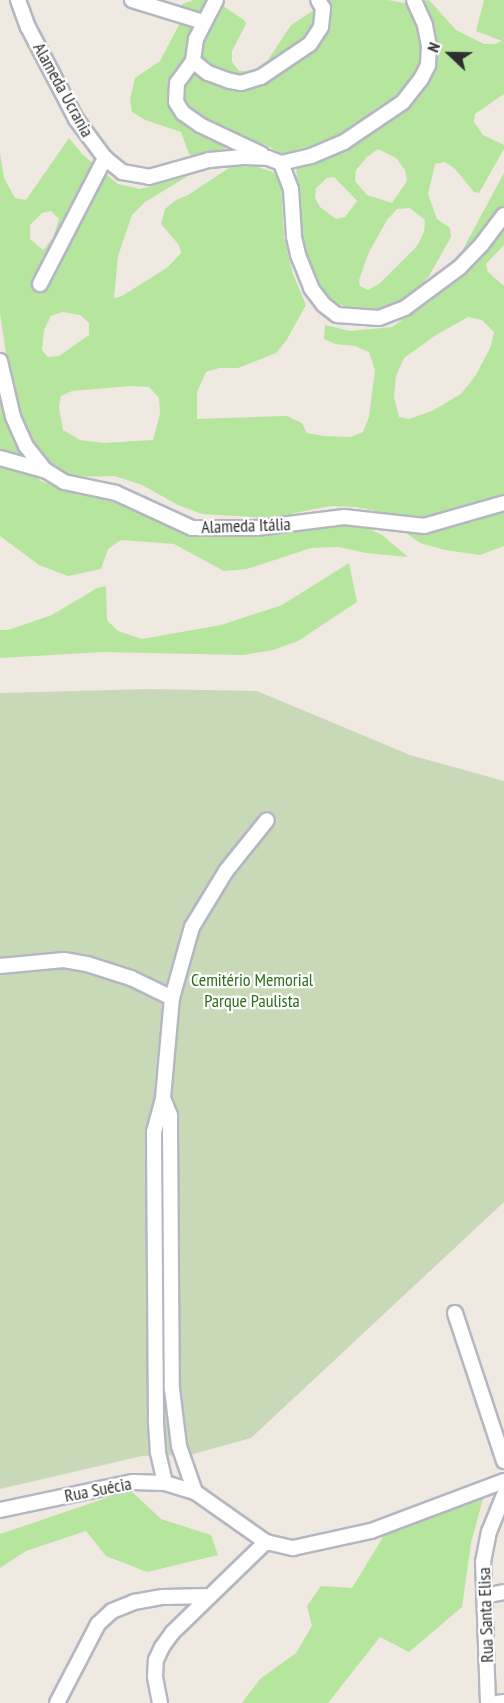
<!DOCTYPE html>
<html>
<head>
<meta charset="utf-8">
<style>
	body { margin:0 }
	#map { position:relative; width:504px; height:1703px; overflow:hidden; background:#efe9e1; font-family:"PT Sans Narrow",sans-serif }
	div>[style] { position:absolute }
	.green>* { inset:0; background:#b6e59e }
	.cemetery>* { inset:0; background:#c8d9b8 }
	.roads { filter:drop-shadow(2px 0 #b4b7c1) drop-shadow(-2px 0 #b4b7c1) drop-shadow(0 2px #b4b7c1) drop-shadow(0 -2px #b4b7c1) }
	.minor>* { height:14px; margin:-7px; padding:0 7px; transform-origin:7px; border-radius:7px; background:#fff }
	span { translate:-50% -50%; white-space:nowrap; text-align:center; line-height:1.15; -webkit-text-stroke:4.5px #fff; paint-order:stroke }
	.street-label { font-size:18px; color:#2e2e2e }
	.park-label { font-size:18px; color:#2c6e1b }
	.north { position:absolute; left:420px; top:24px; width:60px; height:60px; -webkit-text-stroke:4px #fff; paint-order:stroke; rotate:292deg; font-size:16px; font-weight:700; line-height:24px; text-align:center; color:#2e2e2e }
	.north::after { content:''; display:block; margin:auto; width:21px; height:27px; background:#2e2e2e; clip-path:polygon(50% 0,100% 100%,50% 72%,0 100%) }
</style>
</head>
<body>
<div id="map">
	<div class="green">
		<div style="clip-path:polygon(evenodd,194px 0,214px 0,244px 20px,246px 24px,232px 51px,232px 62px,239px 71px,247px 71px,257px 68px,268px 60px,291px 25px,329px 0,388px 0,404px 3px,429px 0,456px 30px,484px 44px,494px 44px,502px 41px,476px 31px,484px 0,504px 0,504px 94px,475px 114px,474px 122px,483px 135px,504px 145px,504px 149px,479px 193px,474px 192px,455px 169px,445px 162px,435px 164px,428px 194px,437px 219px,450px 228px,451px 237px,429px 276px,414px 294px,397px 305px,384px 309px,352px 309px,334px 302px,318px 285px,304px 253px,296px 167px,285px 155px,264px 144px,231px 146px,198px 158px,189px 154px,181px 132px,145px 120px,132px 112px,130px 99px,135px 78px,160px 61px,183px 17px,182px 4px,194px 0,378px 149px,396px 158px,405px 170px,407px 181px,392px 203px,367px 195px,355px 181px,356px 170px,367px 157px,378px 149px,194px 0,334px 177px,357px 201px,345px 217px,336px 219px,320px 207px,315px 198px,316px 188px,327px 178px,334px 177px,194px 0,410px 208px,425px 220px,424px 232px,417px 246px,380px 283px,368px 290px,360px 286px,359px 280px,369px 252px,387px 220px,397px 209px,410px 208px)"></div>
		<div style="clip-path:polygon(evenodd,69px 138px,82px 154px,118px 184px,140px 189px,188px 176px,145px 202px,132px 215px,118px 256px,114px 298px,122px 296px,168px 267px,181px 253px,179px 245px,161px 224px,165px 209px,176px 200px,188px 195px,232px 166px,258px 167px,273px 172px,281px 182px,284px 237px,293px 274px,306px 305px,286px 341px,276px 353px,238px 368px,219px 368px,206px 372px,197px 392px,197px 419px,287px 416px,302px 423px,307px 433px,324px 436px,351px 437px,363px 432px,369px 417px,375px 370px,369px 352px,355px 346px,335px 344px,324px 339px,325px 325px,350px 331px,392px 327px,430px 300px,454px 266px,504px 173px,504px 245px,486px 264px,488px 272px,504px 286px,504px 546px,480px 555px,445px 550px,420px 543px,376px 511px,355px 507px,330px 506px,270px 518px,202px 514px,178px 505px,142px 485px,115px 476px,69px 477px,57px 473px,23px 428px,10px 380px,0 313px,0 153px,4px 178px,15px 198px,26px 200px,69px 138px,51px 211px,59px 219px,53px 238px,43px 250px,30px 239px,30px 225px,42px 213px,51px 211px,69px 138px,63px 312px,80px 315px,89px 323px,89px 335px,59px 356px,48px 357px,42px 350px,44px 330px,51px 316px,63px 312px,69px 138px,468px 317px,482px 320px,494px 332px,491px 346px,476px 375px,461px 394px,432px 411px,409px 419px,399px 417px,394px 397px,396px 376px,404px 358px,436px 335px,468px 317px,69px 138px,130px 386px,149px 387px,159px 398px,160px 414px,153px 440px,104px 443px,80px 440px,63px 430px,59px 407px,61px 396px,72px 391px,130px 386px)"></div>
		<div style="clip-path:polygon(0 397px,23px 462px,41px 481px,56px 487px,97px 497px,153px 516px,177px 528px,203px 535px,257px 537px,352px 521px,382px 535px,408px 557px,366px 553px,339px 547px,311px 548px,247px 569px,224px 571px,174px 544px,121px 540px,108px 549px,101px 569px,68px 576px,39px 565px,0 536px)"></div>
		<div style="clip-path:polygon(349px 563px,357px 602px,298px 641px,273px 650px,243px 655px,103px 652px,0 658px,0 630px,8px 630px,52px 615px,97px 588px,106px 586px,107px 620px,118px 631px,142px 639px,221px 625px,282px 605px)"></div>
		<div style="clip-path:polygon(130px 1490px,161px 1519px,211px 1535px,218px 1555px,147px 1572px,106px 1556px,86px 1531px,26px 1551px,0 1568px,0 1534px)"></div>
		<div style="clip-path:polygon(484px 1495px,471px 1543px,462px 1607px,409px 1652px,380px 1637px,328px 1703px,242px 1703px,260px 1679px,296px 1653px,312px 1626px,307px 1606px,321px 1586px,352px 1588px,385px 1534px)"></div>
	</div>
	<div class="cemetery">
		<div style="clip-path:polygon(148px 689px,257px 691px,410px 755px,504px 781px,504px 1202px,251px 1438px,190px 1455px,142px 1456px,0 1489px,0 693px)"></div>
	</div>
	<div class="roads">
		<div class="minor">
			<div style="left:18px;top:0;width:29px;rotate:70deg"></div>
			<div style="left:28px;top:27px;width:104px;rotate:62.4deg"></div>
			<div style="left:76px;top:119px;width:49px;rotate:53.4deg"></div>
			<div style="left:105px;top:158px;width:22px;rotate:39deg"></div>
			<div style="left:122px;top:172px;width:27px;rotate:10deg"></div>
			<div style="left:149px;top:177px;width:62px;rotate:-15.8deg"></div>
			<div style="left:209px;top:160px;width:34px;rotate:-5deg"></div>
			<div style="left:243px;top:157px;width:25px;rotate:2deg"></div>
			<div style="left:268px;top:158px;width:14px;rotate:21deg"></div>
			<div style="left:281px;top:163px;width:28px;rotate:69deg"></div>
			<div style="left:291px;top:189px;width:48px;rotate:86.4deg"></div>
			<div style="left:294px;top:237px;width:18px;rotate:77deg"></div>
			<div style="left:298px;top:255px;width:35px;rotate:68deg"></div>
			<div style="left:311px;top:288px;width:21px;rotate:53deg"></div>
			<div style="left:324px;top:305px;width:16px;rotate:38deg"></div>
			<div style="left:337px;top:315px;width:42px;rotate:4.1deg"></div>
			<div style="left:379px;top:318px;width:28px;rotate:-21deg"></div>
			<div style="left:405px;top:308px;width:69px;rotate:-36.7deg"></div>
			<div style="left:460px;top:267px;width:32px;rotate:-46deg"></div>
			<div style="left:482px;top:244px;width:36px;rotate:-53deg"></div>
			<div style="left:132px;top:0;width:74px;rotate:17.2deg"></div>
			<div style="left:216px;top:0;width:44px;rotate:117.1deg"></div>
			<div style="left:196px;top:39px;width:22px;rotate:98deg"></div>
			<div style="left:193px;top:61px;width:27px;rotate:126deg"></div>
			<div style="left:177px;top:83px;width:19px;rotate:93deg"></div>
			<div style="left:176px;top:102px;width:13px;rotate:58deg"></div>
			<div style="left:183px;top:113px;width:21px;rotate:35deg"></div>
			<div style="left:200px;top:125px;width:68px;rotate:25.4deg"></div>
			<div style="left:193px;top:61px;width:19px;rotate:39deg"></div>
			<div style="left:208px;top:73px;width:23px;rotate:20deg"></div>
			<div style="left:230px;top:81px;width:11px;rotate:10deg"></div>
			<div style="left:241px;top:83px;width:21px;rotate:-17deg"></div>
			<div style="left:261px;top:77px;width:59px;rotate:-34deg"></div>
			<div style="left:310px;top:44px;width:20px;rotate:-57deg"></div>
			<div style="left:321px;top:27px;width:19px;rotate:-84deg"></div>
			<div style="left:323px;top:8px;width:9px;rotate:-122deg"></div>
			<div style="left:281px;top:163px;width:31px;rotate:-13deg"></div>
			<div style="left:311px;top:156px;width:36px;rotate:-23deg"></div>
			<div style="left:344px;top:142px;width:71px;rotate:-34.1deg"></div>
			<div style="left:403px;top:102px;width:29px;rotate:-52deg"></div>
			<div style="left:421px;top:79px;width:16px;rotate:-63deg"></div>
			<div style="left:428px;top:65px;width:19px;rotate:-87deg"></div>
			<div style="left:429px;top:46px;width:21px;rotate:-101deg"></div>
			<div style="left:425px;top:25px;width:27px;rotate:-114deg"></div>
			<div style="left:40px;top:284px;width:142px;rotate:-62.7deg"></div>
			<div style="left:0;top:361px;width:57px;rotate:76.9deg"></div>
			<div style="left:13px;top:417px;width:32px;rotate:66deg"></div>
			<div style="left:26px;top:446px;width:31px;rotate:52deg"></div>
			<div style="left:45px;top:470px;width:22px;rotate:32deg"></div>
			<div style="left:64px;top:482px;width:53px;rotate:11.9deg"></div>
			<div style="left:116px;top:493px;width:84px;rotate:24.7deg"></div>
			<div style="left:192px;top:528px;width:64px"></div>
			<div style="left:256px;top:528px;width:89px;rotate:-7.1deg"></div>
			<div style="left:344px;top:517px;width:81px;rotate:6.4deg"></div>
			<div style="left:424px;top:526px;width:83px;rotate:-16deg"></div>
			<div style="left:0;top:458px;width:46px;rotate:15.3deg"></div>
			<div style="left:0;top:966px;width:64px;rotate:-5.4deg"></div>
			<div style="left:64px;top:960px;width:23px;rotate:10deg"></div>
			<div style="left:87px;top:964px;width:46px;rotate:17.7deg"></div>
			<div style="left:131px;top:978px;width:46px;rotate:26deg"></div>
			<div style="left:163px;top:1098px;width:18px;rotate:68deg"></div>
			<div style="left:170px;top:1115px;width:15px;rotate:90deg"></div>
			<div style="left:170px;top:1130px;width:259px;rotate:89.6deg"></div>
			<div style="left:172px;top:1389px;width:57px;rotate:83deg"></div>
			<div style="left:179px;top:1446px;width:49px;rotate:70.8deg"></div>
			<div style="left:455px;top:1313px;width:156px;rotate:71.7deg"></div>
			<div style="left:165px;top:1483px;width:32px;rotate:-103deg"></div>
			<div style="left:158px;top:1452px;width:32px;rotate:-94deg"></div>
			<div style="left:156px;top:1420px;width:288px;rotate:-90.4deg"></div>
			<div style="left:154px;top:1132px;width:35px;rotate:-75deg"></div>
			<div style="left:163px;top:1098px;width:100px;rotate:-84.9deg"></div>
			<div style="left:172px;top:998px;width:74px;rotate:-74.3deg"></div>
			<div style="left:192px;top:927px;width:66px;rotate:-58.7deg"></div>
			<div style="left:226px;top:871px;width:65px;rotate:-51.2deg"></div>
			<div style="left:0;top:1510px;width:136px;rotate:-11.9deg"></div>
			<div style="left:133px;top:1482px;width:32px;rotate:2deg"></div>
			<div style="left:165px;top:1483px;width:31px;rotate:17deg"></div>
			<div style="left:195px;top:1492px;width:87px;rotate:35.2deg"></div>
			<div style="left:266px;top:1542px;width:28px;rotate:13deg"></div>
			<div style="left:293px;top:1548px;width:80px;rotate:-12.3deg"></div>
			<div style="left:371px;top:1531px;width:142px;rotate:-20.6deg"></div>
			<div style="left:484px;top:1596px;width:20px;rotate:-11deg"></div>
			<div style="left:57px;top:1703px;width:89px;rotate:-62.6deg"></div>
			<div style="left:98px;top:1624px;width:19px;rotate:-43deg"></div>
			<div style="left:112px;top:1611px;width:24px;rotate:-22deg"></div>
			<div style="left:134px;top:1602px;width:29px;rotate:-10deg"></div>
			<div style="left:163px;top:1597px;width:47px;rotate:-1.2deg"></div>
			<div style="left:160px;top:1703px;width:26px;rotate:-101deg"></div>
			<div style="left:155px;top:1677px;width:17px;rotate:-87deg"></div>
			<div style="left:156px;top:1660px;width:14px;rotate:-65deg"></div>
			<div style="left:162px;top:1647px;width:17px;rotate:-54deg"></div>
			<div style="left:172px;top:1633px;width:131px;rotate:-44.1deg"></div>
			<div style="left:488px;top:1703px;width:141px;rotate:-92deg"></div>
			<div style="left:483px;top:1562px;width:31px;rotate:-79deg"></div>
			<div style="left:489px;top:1532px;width:40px;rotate:-68deg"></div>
			<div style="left:497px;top:1703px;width:7px;rotate:-8deg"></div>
		</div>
	</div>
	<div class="street-label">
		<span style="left:63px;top:90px;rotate:61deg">Alameda Ucrania</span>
		<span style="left:246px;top:526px;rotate:-2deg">Alameda Itália</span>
		<span style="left:98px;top:1490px;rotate:-11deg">Rua Suécia</span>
		<span style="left:486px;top:1615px;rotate:-92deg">Rua Santa Elisa</span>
	</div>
	<div class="park-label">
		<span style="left:252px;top:991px">Cemitério Memorial<br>Parque Paulista</span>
	</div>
	<div class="north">N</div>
</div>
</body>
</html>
